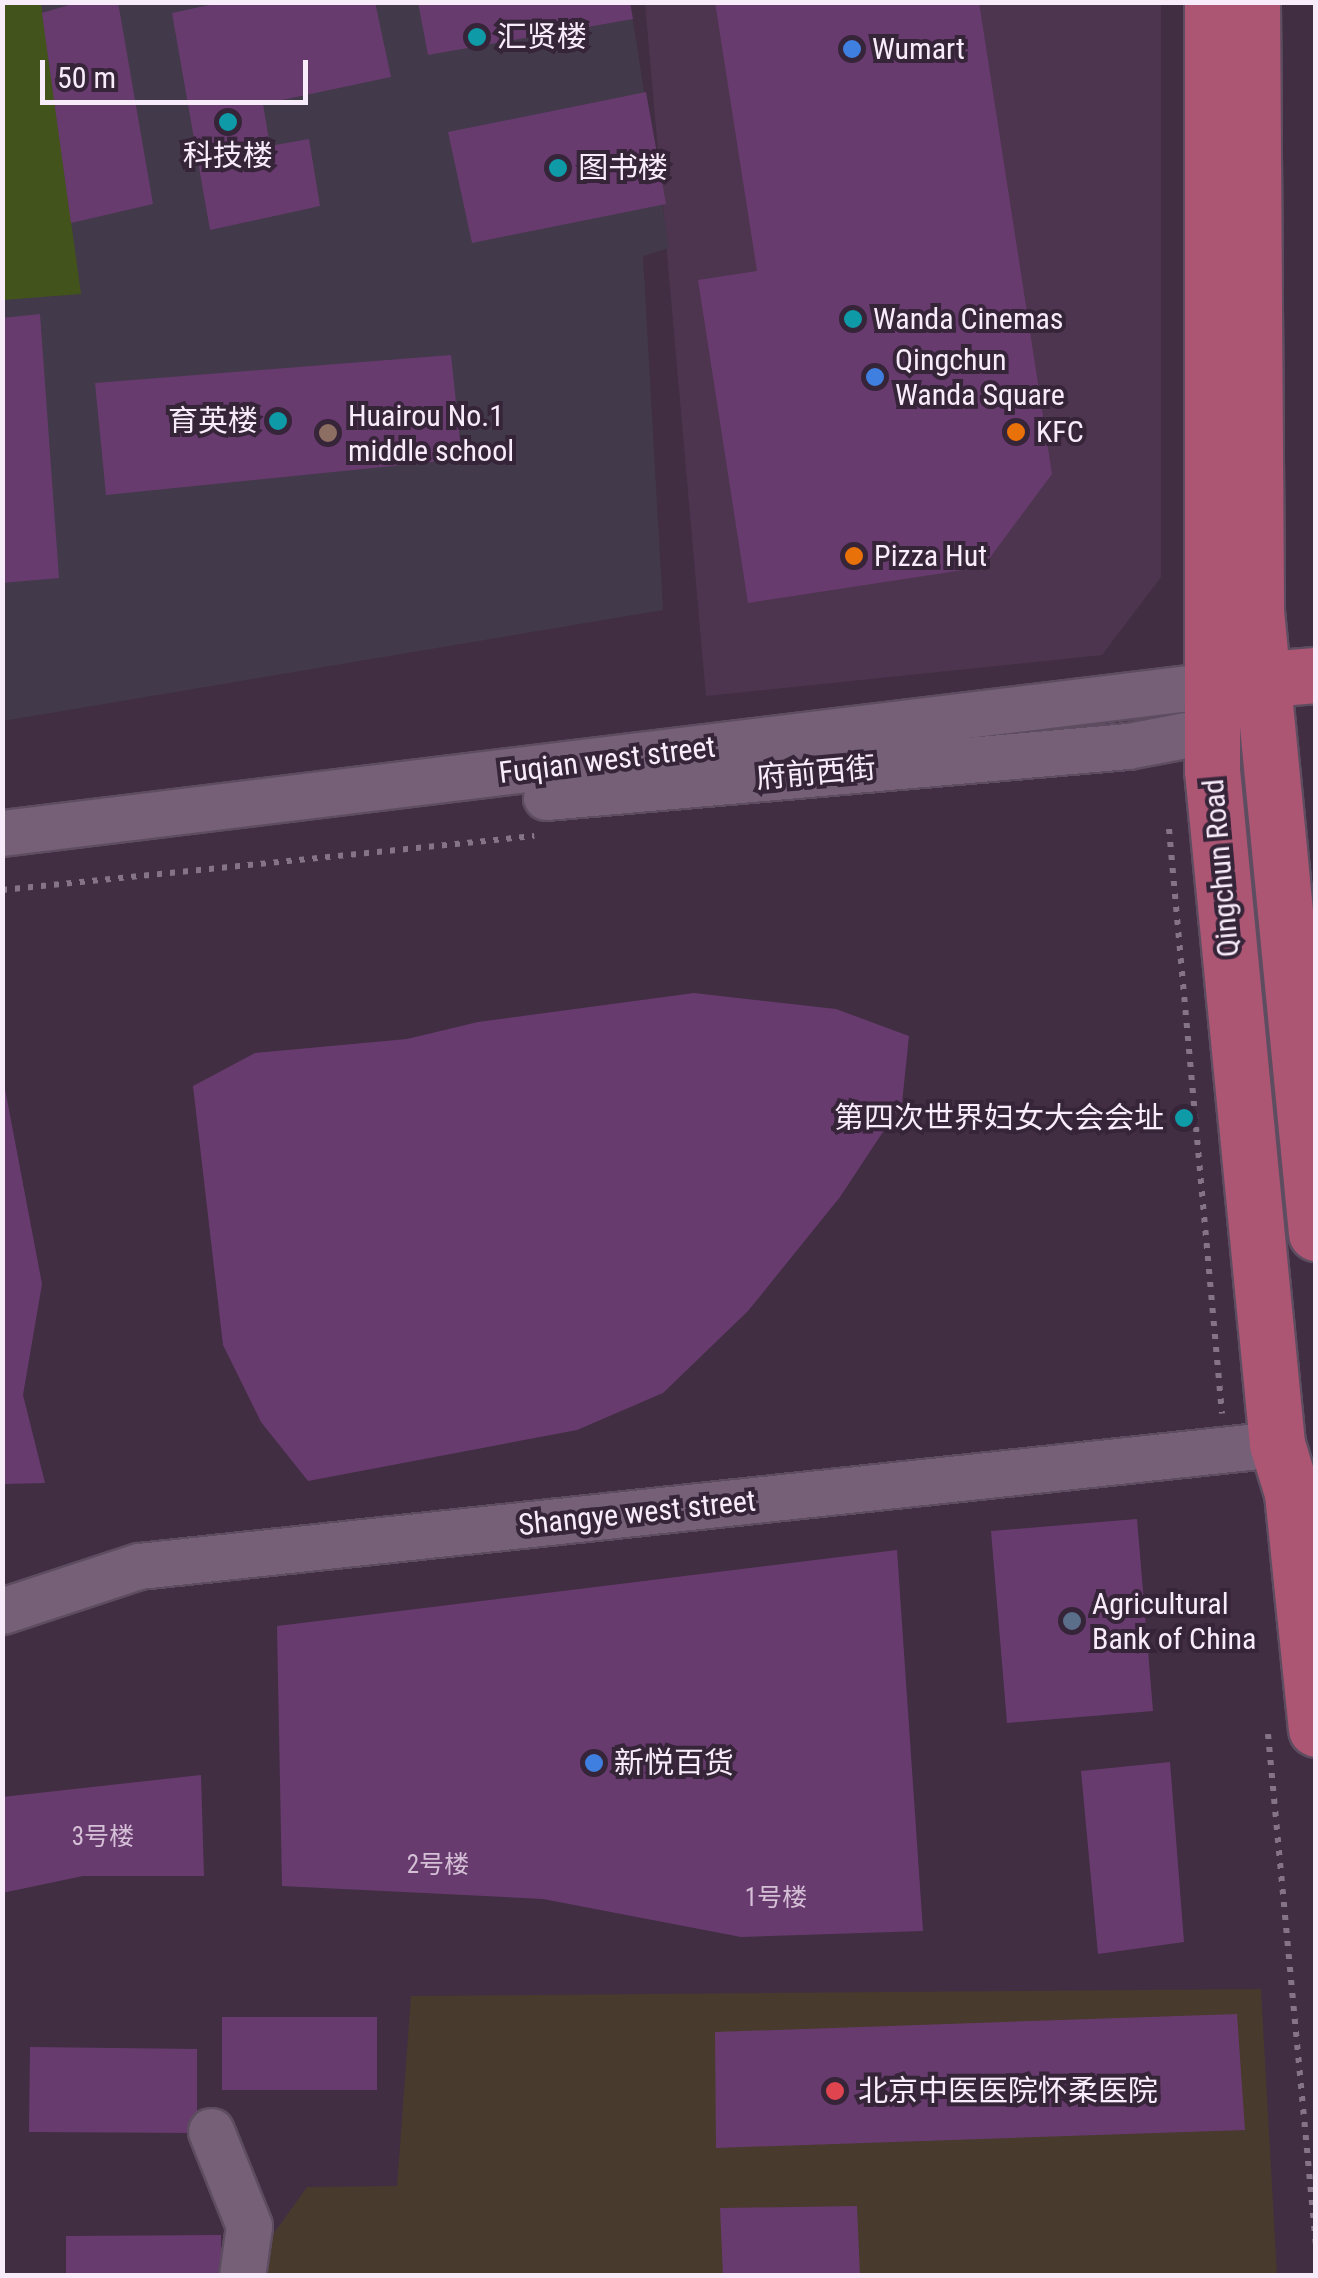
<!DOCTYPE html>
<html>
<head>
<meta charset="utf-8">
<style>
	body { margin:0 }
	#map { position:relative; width:1318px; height:2278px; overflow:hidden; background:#412e43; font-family:"Roboto Condensed","Noto Sans SC",sans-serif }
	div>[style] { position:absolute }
	.built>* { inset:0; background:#4d354f }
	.education>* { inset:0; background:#42394a }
	.medical>* { inset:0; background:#483a2d }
	.green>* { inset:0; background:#43531c }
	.building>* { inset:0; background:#683b6e }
	.path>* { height:6px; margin-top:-3px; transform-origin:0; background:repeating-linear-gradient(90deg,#857487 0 5px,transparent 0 13px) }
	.roads { filter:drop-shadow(2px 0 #5e4d60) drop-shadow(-2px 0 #5e4d60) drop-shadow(0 2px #5e4d60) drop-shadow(0 -2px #5e4d60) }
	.minor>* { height:45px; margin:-22.5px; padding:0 22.5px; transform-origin:22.5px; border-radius:22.5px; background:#756078 }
	.major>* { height:55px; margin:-27.5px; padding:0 27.5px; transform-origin:27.5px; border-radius:27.5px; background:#ad5674 }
	.dots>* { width:28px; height:28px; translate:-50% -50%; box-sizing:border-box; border:5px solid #362439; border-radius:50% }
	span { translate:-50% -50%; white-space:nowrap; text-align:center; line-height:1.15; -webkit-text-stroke:8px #362439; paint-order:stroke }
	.number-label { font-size:25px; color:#d5c0d7 }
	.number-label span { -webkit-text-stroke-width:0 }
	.poi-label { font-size:30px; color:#f9ecfa }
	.left { translate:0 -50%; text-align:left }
	.right { translate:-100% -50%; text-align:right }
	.street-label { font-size:30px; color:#f9ecfa }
	.frame { position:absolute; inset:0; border:5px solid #f9ecfa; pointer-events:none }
	.scale { position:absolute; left:40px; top:60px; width:268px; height:45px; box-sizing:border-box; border:5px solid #f9ecfa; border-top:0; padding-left:12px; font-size:30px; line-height:35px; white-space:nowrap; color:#f9ecfa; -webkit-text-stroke:8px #362439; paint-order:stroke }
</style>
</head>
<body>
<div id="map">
	<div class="built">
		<div style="clip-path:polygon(645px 3px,1161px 3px,1161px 577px,1102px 655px,706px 696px)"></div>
	</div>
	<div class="education">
		<div style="clip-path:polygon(3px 3px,630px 3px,669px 248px,643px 256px,663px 610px,3px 721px)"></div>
	</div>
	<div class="medical">
		<div style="clip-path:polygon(1261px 1989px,1277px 2275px,260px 2276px,262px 2250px,307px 2187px,397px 2186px,411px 1996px)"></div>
	</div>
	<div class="green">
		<div style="clip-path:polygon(3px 2px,41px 3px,81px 294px,3px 300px)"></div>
	</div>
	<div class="building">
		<div style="clip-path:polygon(79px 2px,118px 2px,153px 204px,71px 223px,42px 13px)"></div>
		<div style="clip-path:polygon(223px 2px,375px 2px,391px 77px,263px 104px,270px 146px,309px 139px,320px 206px,210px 230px,172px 13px)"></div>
		<div style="clip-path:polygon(418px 2px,630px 2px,633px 19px,428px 55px)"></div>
		<div style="clip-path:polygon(715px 2px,979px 2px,1052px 474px,983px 567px,748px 603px,698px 280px,757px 271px)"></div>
		<div style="clip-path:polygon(646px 92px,666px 204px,472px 243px,448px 132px)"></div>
		<div style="clip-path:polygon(40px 314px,59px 578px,2px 583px,2px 318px)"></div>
		<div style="clip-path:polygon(451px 355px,462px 459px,106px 495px,95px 383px)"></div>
		<div style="clip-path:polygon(694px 993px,836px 1009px,909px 1036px,902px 1103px,840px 1197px,748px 1311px,663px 1393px,577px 1430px,308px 1481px,261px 1422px,223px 1345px,193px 1086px,255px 1053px,407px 1039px,478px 1022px)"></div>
		<div style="clip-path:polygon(2px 1073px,42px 1284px,23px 1395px,45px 1483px,2px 1484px)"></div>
		<div style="clip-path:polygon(1137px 1519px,1153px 1711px,1007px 1723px,991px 1531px)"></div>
		<div style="clip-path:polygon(897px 1550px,923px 1931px,741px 1937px,543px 1899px,282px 1886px,277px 1626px)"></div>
		<div style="clip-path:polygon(1170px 1762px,1184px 1942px,1098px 1954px,1081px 1771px)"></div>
		<div style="clip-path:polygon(201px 1775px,204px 1876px,83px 1876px,2px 1893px,2px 1797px)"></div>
		<div style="clip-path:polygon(1237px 2014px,1245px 2130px,716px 2148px,715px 2032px)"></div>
		<div style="clip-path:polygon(222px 2017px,377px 2017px,377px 2090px,222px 2090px)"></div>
		<div style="clip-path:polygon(30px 2047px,197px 2049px,197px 2133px,29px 2132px)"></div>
		<div style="clip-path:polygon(857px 2206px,860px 2276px,723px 2276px,720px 2208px)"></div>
		<div style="clip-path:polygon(221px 2235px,221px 2276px,66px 2276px,66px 2236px)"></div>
	</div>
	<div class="path">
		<div style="left:1169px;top:829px;width:587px;rotate:84.82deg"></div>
		<div style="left:2px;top:890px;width:535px;rotate:-5.8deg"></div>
		<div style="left:1268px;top:1734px;width:514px;rotate:84.64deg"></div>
	</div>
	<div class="roads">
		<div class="minor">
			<div style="left:546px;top:797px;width:584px;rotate:-5.01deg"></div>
			<div style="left:1128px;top:746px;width:86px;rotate:-10.8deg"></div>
			<div style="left:2px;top:833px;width:1219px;rotate:-6.97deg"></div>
			<div style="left:2px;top:1611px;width:144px;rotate:-18.2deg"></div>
			<div style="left:139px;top:1566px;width:1145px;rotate:-6.12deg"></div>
			<div style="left:211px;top:2131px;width:102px;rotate:68.2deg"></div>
			<div style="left:249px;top:2226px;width:50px;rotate:98deg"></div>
		</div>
		<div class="major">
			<div style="left:1212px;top:2px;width:768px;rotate:90deg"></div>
			<div style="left:1212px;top:770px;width:677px;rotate:84.49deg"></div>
			<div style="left:1277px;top:1444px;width:51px;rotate:73deg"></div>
			<div style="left:1292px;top:1493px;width:237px;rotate:84.2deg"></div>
			<div style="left:1252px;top:2px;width:609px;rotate:89.62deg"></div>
			<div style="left:1256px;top:611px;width:625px;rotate:84.49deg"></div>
			<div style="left:1229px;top:682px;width:87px;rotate:-4.6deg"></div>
		</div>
	</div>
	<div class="dots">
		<div style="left:477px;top:37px;background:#0f9aa8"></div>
		<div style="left:852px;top:49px;background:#3f7fe0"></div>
		<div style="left:228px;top:122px;background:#0f9aa8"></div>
		<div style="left:558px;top:168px;background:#0f9aa8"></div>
		<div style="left:853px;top:319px;background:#0f9aa8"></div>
		<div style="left:875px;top:377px;background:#3f7fe0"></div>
		<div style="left:278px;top:421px;background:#0f9aa8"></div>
		<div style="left:1016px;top:432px;background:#e8710a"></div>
		<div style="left:328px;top:433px;background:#8d6e63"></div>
		<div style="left:854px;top:556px;background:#e8710a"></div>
		<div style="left:1184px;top:1118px;background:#0f9aa8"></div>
		<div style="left:1072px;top:1621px;background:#5c6f8a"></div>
		<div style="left:594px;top:1763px;background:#3f7fe0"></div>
		<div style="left:835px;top:2091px;background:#e0444e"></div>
	</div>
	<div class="number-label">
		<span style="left:103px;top:1837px">3号楼</span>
		<span style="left:438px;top:1865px">2号楼</span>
		<span style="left:776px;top:1898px">1号楼</span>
	</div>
	<div class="poi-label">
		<span class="left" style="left:497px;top:37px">汇贤楼</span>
		<span class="left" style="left:872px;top:49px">Wumart</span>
		<span style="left:228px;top:156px">科技楼</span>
		<span class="left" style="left:578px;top:168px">图书楼</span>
		<span class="left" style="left:873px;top:319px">Wanda Cinemas</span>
		<span class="left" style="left:895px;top:377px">Qingchun<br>Wanda Square</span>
		<span class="left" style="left:348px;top:433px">Huairou No.1<br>middle school</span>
		<span class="right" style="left:258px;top:421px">育英楼</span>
		<span class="left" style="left:1036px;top:432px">KFC</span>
		<span class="left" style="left:874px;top:556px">Pizza Hut</span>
		<span class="right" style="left:1164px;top:1118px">第四次世界妇女大会会址</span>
		<span class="left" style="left:1092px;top:1621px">Agricultural<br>Bank of China</span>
		<span class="left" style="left:614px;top:1763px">新悦百货</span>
		<span class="left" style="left:858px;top:2091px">北京中医医院怀柔医院</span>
	</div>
	<div class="street-label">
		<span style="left:607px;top:760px;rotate:-7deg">Fuqian west street</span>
		<span style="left:816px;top:773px;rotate:-5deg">府前西街</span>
		<span style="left:1221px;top:868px;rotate:-95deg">Qingchun Road</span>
		<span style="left:637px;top:1513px;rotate:-6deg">Shangye west street</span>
	</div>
	<div class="frame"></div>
	<div class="scale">50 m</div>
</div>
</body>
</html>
